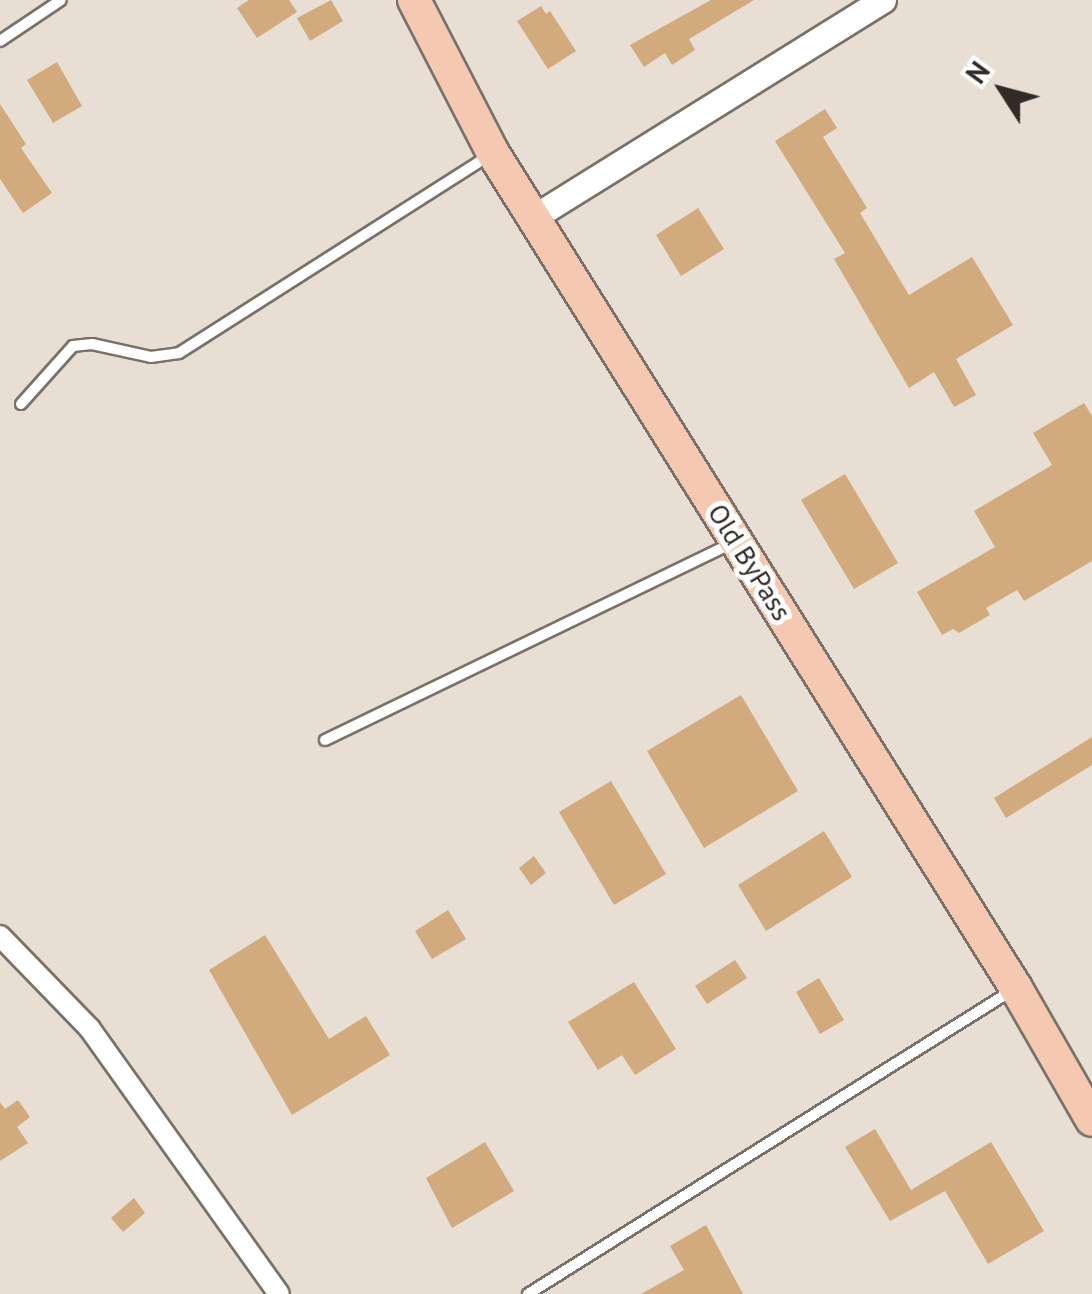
<!DOCTYPE html>
<html>
<head>
<meta charset="utf-8">
<style>
	body { margin:0 }
	#map { position:relative; width:1092px; height:1294px; overflow:hidden; background:#e8ded3; font-family:"PT Sans",sans-serif }
	div>[style] { position:absolute }
	.building>* { inset:0; background:#d1aa7e }
	.roads { filter:drop-shadow(2px 0 #797167) drop-shadow(-2px 0 #797167) drop-shadow(0 2px #797167) drop-shadow(0 -2px #797167) }
	.service>* { height:10px; margin:-5px; padding:0 5px; transform-origin:5px; border-radius:5px; background:#fff }
	.minor>* { height:20px; margin:-10px; padding:0 10px; transform-origin:10px; border-radius:10px; background:#fff }
	.tertiary>* { height:25px; margin:-12.5px; padding:0 12.5px; transform-origin:12.5px; border-radius:12.5px; background:#fff }
	.primary>* { height:32px; margin:-16px; padding:0 16px; transform-origin:16px; border-radius:16px; background:#f5c8b2 }
	span { translate:-50% -50%; white-space:nowrap; text-align:center; line-height:1.15; -webkit-text-stroke:10px #fff; paint-order:stroke }
	.street-label { font-size:28px; color:#2f2b27 }
	.north { position:absolute; left:952px; top:40px; width:100px; height:100px; -webkit-text-stroke:8px #fff; paint-order:stroke; rotate:306deg; font-size:28px; font-weight:700; line-height:40px; text-align:center; color:#2f2b27 }
	.north::after { content:''; display:block; margin:auto; width:35px; height:45px; background:#2f2b27; clip-path:polygon(50% 0,100% 100%,50% 72%,0 100%) }
</style>
</head>
<body>
<div id="map">
	<div class="building">
		<div style="clip-path:polygon(249px 0,289px 0,297px 12px,257px 38px,237px 8px)"></div>
		<div style="clip-path:polygon(331px 0,343px 21px,310px 41px,297px 18px)"></div>
		<div style="clip-path:polygon(711px 0,754px 0,689px 39px,695px 50px,672px 65px,665px 53px,644px 67px,630px 45px)"></div>
		<div style="clip-path:polygon(541px 6px,546px 14px,550px 11px,576px 51px,548px 69px,517px 21px)"></div>
		<div style="clip-path:polygon(57px 62px,82px 106px,53px 123px,27px 80px)"></div>
		<div style="clip-path:polygon(0 104px,26px 144px,21px 148px,52px 193px,23px 213px,0 179px)"></div>
		<div style="clip-path:polygon(825px 109px,837px 128px,823px 137px,867px 208px,860px 213px,909px 295px,972px 257px,1013px 325px,956px 359px,976px 395px,954px 407px,934px 372px,909px 388px,834px 259px,845px 253px,775px 141px)"></div>
		<div style="clip-path:polygon(698px 208px,724px 249px,681px 276px,656px 235px)"></div>
		<div style="clip-path:polygon(1084px 403px,1092px 416px,1092px 561px,1024px 601px,1017px 590px,986px 608px,990px 615px,959px 633px,953px 629px,942px 635px,917px 592px,995px 547px,974px 511px,1052px 465px,1033px 433px)"></div>
		<div style="clip-path:polygon(845px 474px,898px 563px,854px 589px,801px 500px)"></div>
		<div style="clip-path:polygon(741px 695px,798px 791px,704px 848px,647px 751px)"></div>
		<div style="clip-path:polygon(1092px 737px,1092px 765px,1006px 818px,994px 798px)"></div>
		<div style="clip-path:polygon(611px 781px,666px 874px,614px 905px,559px 812px)"></div>
		<div style="clip-path:polygon(824px 831px,852px 877px,766px 931px,738px 885px)"></div>
		<div style="clip-path:polygon(534px 856px,546px 873px,531px 885px,519px 868px)"></div>
		<div style="clip-path:polygon(448px 910px,466px 939px,432px 959px,415px 931px)"></div>
		<div style="clip-path:polygon(265px 935px,329px 1039px,366px 1016px,390px 1055px,292px 1115px,209px 970px)"></div>
		<div style="clip-path:polygon(735px 960px,747px 978px,707px 1004px,695px 986px)"></div>
		<div style="clip-path:polygon(819px 978px,844px 1020px,820px 1034px,796px 992px)"></div>
		<div style="clip-path:polygon(634px 982px,676px 1049px,635px 1075px,622px 1055px,598px 1070px,568px 1022px)"></div>
		<div style="clip-path:polygon(18px 1100px,30px 1117px,17px 1127px,28px 1143px,0 1161px,0 1102px,5px 1109px)"></div>
		<div style="clip-path:polygon(875px 1129px,911px 1190px,991px 1142px,1044px 1231px,988px 1264px,945px 1191px,890px 1221px,845px 1147px)"></div>
		<div style="clip-path:polygon(485px 1142px,514px 1191px,452px 1228px,426px 1178px)"></div>
		<div style="clip-path:polygon(134px 1198px,145px 1213px,123px 1232px,111px 1218px)"></div>
		<div style="clip-path:polygon(706px 1225px,743px 1294px,641px 1294px,684px 1270px,670px 1246px)"></div>
	</div>
	<div class="roads">
		<div class="service">
			<div style="left:0;top:41px;width:73px;rotate:-33.9deg"></div>
			<div style="left:21px;top:404px;width:78px;rotate:-48.1deg"></div>
			<div style="left:73px;top:346px;width:19px;rotate:-6deg"></div>
			<div style="left:92px;top:344px;width:60px;rotate:12.4deg"></div>
			<div style="left:151px;top:357px;width:28px;rotate:-8deg"></div>
			<div style="left:179px;top:353px;width:366px;rotate:-32.5deg"></div>
			<div style="left:325px;top:740px;width:451px;rotate:-25.8deg"></div>
			<div style="left:528px;top:1294px;width:570px;rotate:-32.1deg"></div>
		</div>
		<div class="minor">
			<div style="left:0;top:936px;width:129px;rotate:45.9deg"></div>
			<div style="left:90px;top:1029px;width:325px;rotate:54.5deg"></div>
		</div>
		<div class="tertiary">
			<div style="left:534px;top:217px;width:411px;rotate:-31.9deg"></div>
		</div>
		<div class="primary">
			<div style="left:414px;top:0;width:172px;rotate:62.7deg"></div>
			<div style="left:493px;top:153px;width:985px;rotate:57.94deg"></div>
			<div style="left:1016px;top:988px;width:152px;rotate:60.1deg"></div>
		</div>
	</div>
	<div class="street-label">
		<span style="left:750px;top:562px;rotate:58deg">Old ByPass</span>
	</div>
	<div class="north">N</div>
</div>
</body>
</html>
